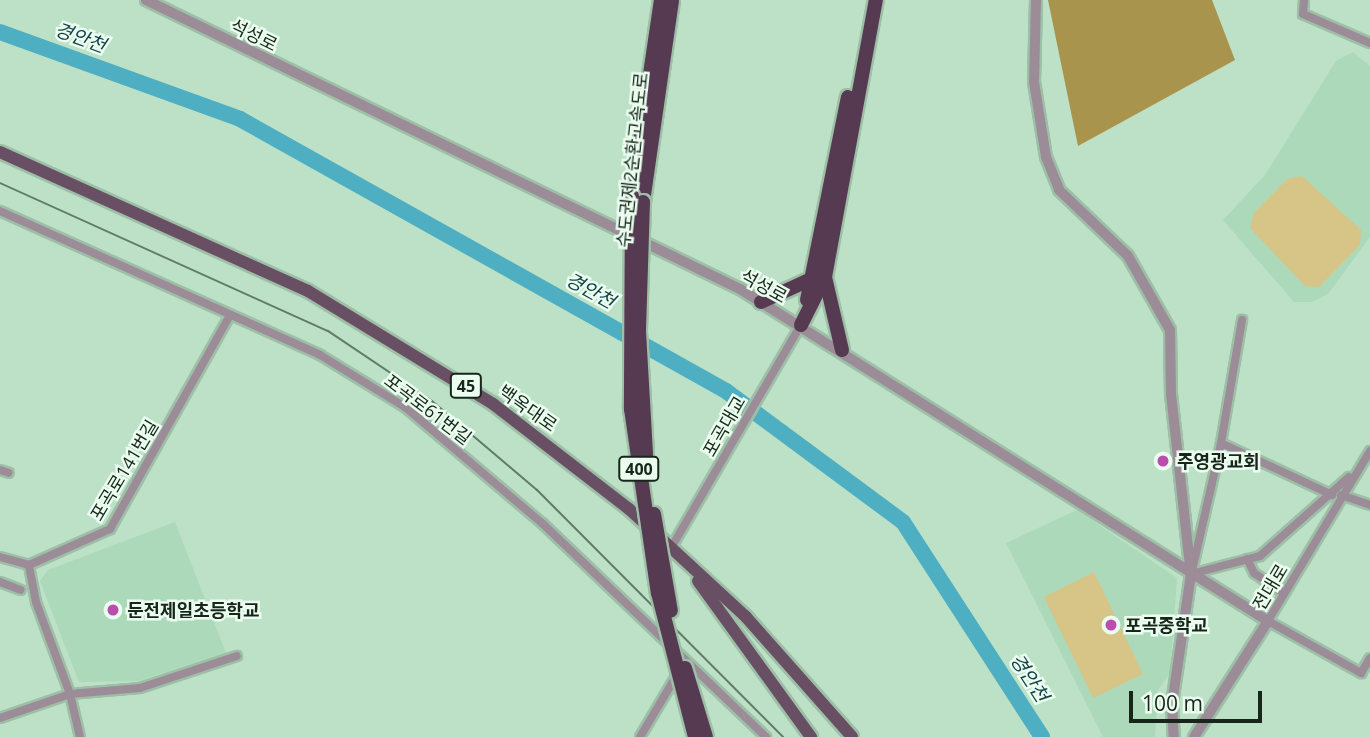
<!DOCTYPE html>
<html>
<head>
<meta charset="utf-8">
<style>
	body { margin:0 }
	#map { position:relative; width:1370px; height:737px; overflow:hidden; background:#bce1c6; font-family:"Open Sans","Noto Sans KR",sans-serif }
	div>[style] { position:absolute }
	.built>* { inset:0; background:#acd9b9 }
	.green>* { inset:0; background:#d7c487 }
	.forest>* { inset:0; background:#a9944d }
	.river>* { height:16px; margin:-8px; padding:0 8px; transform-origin:8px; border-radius:8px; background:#4eafc3 }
	.roads { filter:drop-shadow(2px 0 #9ebfa7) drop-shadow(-2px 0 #9ebfa7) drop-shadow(0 2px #9ebfa7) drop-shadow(0 -2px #9ebfa7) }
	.minor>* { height:8px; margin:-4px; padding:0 4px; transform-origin:4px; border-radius:4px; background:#9b8c98 }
	.tertiary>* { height:10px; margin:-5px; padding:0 5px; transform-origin:5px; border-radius:5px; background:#9b8c98 }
	.primary>* { height:12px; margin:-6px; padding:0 6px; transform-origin:6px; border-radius:6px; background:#694f64 }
	.motorway>* { height:14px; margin:-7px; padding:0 7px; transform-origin:7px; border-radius:7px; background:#563a51 }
	.tram>* { height:2px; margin:-1px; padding:0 1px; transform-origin:1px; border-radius:1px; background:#627a69 }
	.bridges { filter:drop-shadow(2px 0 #9ebfa7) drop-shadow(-2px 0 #9ebfa7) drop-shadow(0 2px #9ebfa7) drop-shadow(0 -2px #9ebfa7) }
	.motorway-bridge>* { height:14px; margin:-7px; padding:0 7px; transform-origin:7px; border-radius:7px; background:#563a51 }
	.dots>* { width:19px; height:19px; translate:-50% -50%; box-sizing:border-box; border:4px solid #eafdef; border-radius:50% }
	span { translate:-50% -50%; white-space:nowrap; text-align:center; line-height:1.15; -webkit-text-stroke:5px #eafdef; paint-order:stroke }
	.shield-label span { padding:2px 5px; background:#eafdef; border:2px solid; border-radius:5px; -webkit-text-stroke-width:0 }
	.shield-label { font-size:16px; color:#17251b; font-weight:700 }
	.street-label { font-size:18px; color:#17251b }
	.poi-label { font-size:18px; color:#17251b; font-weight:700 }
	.left { translate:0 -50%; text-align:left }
	.water-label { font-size:19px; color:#133f48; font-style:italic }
	.scale { position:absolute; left:1129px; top:691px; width:133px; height:32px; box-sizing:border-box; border:4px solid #17251b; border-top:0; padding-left:9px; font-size:21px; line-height:24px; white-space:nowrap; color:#17251b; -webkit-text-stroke:5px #eafdef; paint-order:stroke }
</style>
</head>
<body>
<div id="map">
	<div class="built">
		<div style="clip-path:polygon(1353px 52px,1370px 66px,1370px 237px,1328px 294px,1312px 302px,1294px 302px,1223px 220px,1265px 175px,1336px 61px)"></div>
		<div style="clip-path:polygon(1077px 510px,1177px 578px,1170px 673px,1158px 690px,1155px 737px,1103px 737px,1006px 543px)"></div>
		<div style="clip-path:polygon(175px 522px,226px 653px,138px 681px,79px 682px,40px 581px,48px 570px)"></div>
	</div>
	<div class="green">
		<div style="clip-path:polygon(1302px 176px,1361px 230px,1360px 245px,1319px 287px,1305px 286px,1250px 228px,1254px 213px,1287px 179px)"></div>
		<div style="clip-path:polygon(1094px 572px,1143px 674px,1093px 698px,1044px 597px)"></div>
	</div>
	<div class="forest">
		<div style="clip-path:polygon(1048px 0,1212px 0,1235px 60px,1078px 146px)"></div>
	</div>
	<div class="river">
		<div style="left:0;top:32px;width:255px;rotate:19.9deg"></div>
		<div style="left:240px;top:119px;width:557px;rotate:29.23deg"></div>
		<div style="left:726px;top:391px;width:220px;rotate:36.5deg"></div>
		<div style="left:903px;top:522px;width:256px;rotate:57.1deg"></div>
	</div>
	<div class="roads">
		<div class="minor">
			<div style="left:1304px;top:0;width:14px;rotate:94deg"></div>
			<div style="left:1303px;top:14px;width:73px;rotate:23.4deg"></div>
			<div style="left:0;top:211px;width:351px;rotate:24.2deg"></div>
			<div style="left:320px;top:355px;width:100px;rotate:31.5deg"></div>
			<div style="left:405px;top:407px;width:180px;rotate:40.3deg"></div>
			<div style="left:542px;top:523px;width:310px;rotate:43.7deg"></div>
			<div style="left:1221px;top:443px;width:125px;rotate:-80.3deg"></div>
			<div style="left:1370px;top:451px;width:198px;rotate:121deg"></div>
			<div style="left:1268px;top:621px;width:107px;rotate:29.2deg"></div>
			<div style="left:1361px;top:673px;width:17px;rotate:-59deg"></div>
			<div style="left:0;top:470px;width:9px;rotate:18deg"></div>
			<div style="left:1341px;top:495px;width:31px;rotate:19deg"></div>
			<div style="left:671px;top:548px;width:258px;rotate:-59.8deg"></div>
			<div style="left:0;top:557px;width:30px;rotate:15deg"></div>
			<div style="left:1247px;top:559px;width:16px;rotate:63deg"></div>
			<div style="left:1254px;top:573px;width:36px;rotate:34deg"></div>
			<div style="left:1192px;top:571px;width:131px;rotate:-77.2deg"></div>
			<div style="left:1221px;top:443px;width:123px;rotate:25.1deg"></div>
			<div style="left:1191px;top:574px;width:71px;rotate:-14.6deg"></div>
			<div style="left:1260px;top:556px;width:119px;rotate:-41.6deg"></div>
			<div style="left:0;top:582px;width:22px;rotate:21deg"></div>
			<div style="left:0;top:718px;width:74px;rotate:-18.9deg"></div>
			<div style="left:70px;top:694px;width:98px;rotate:-110.3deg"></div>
			<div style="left:36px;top:602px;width:38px;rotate:-101deg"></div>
			<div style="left:29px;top:565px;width:89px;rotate:-24deg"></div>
			<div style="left:110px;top:529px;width:245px;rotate:-60.7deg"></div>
			<div style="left:80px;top:737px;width:44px;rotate:-103.1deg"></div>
			<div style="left:70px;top:694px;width:70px;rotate:-4.9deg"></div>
			<div style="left:140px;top:688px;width:102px;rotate:-18.3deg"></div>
			<div style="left:640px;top:737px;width:74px;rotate:-59.3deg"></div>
		</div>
		<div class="tertiary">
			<div style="left:146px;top:0;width:661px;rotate:25.94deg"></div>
			<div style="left:740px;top:289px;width:624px;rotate:32.16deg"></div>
			<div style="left:1268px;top:621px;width:138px;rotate:122.5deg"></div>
			<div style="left:1036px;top:0;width:82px;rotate:91.4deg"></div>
			<div style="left:1034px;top:82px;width:76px;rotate:80.9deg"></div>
			<div style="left:1046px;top:157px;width:35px;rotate:68deg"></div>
			<div style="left:1059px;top:190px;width:95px;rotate:43.7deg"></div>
			<div style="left:1128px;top:256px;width:85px;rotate:60.4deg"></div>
			<div style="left:1170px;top:330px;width:64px;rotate:89.1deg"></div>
			<div style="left:1171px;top:394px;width:181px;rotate:83.7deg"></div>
			<div style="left:1191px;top:574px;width:131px;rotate:98.3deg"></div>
			<div style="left:1172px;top:704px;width:33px;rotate:87deg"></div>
		</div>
		<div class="primary">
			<div style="left:0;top:152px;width:338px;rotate:24.3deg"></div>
			<div style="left:308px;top:291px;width:217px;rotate:31.4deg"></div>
			<div style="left:493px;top:404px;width:172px;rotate:37.7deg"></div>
			<div style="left:629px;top:509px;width:159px;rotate:42.7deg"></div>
			<div style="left:746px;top:617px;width:160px;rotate:48.5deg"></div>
			<div style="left:698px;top:581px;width:193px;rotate:54.1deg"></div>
		</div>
		<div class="motorway">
			<div style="left:632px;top:196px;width:198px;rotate:-81.6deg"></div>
			<div style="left:643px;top:202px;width:204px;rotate:-81.8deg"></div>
			<div style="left:825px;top:277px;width:75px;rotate:76.9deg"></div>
			<div style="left:807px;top:300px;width:207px;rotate:-78.6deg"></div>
			<div style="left:761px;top:302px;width:55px;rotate:-24.7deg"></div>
			<div style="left:801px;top:325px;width:54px;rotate:-63.4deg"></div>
			<div style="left:825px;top:277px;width:282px;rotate:-79.6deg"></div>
		</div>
	</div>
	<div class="tram">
		<div style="left:0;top:183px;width:360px;rotate:24.3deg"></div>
		<div style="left:328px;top:331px;width:125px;rotate:33.9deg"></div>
		<div style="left:432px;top:401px;width:138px;rotate:40.3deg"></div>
		<div style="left:537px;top:490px;width:349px;rotate:45.1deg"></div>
	</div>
	<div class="bridges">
		<div class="motorway-bridge">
			<div style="left:632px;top:196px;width:213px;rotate:90.3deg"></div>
			<div style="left:631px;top:409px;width:186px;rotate:81.7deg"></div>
			<div style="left:658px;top:593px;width:149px;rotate:75.6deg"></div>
			<div style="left:643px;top:202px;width:130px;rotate:91.8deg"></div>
			<div style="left:639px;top:332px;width:123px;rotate:86.7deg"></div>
			<div style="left:654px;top:514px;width:98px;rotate:80.1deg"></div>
			<div style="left:685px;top:668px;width:72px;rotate:73.1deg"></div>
		</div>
	</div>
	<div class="dots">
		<div style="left:1163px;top:461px;background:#bb4dac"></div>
		<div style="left:113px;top:610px;background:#bb4dac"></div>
		<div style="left:1111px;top:625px;background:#bb4dac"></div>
	</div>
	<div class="shield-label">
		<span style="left:466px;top:386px">45</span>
		<span style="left:639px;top:469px">400</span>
	</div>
	<div class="street-label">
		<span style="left:254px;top:35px;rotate:26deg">석성로</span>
		<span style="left:632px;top:160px;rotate:-84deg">수도권제2순환고속도로</span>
		<span style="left:764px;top:286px;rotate:29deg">석성로</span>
		<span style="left:528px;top:408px;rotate:35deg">백옥대로</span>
		<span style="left:428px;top:409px;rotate:37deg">포곡로61번길</span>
		<span style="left:724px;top:426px;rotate:-60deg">포곡대교</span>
		<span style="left:124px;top:470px;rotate:-59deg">포곡로141번길</span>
		<span style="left:1270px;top:587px;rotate:-59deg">전대로</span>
	</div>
	<div class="poi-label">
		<span class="left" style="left:1177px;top:461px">주영광교회</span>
		<span class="left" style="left:127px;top:610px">둔전제일초등학교</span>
		<span class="left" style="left:1125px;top:625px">포곡중학교</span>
	</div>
	<div class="water-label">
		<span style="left:80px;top:38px;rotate:20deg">경안천</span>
		<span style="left:590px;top:291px;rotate:29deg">경안천</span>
		<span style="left:1029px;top:678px;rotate:57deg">경안천</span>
	</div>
	<div class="scale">100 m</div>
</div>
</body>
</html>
